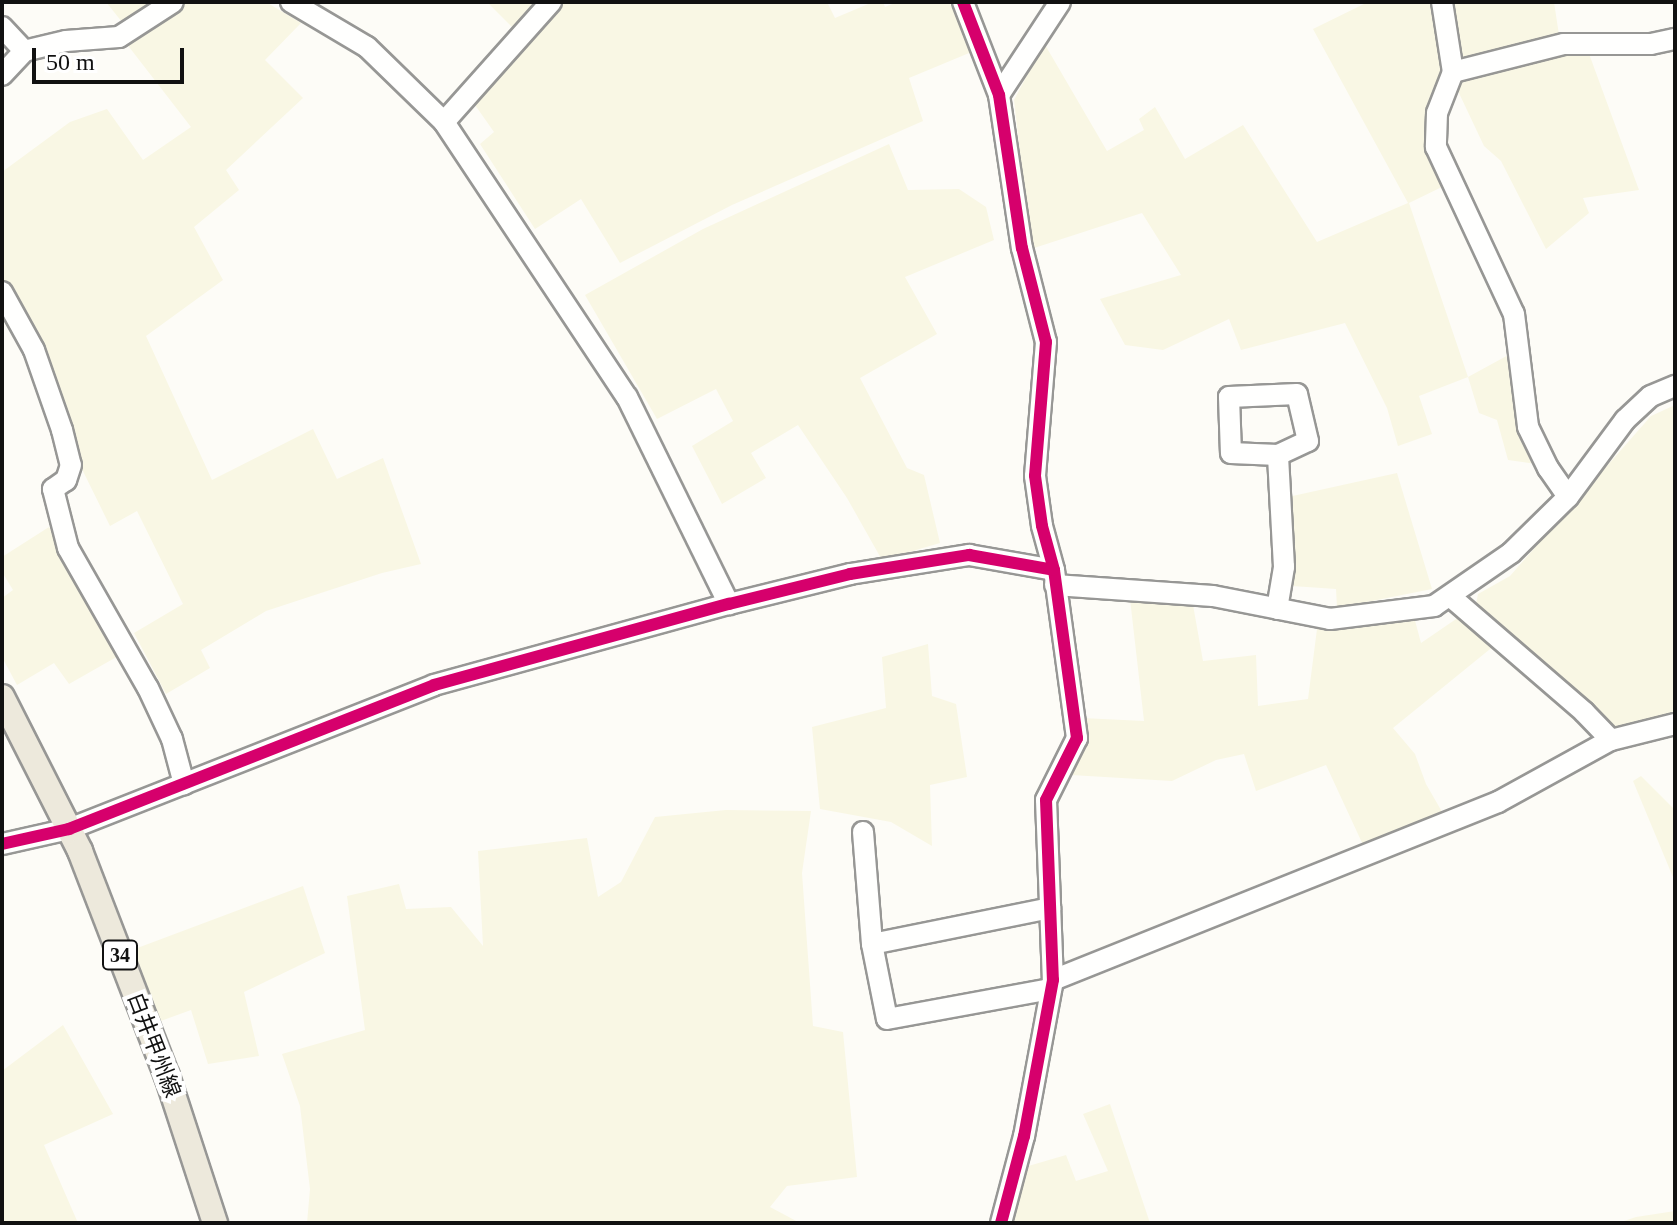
<!DOCTYPE html>
<html>
<head>
<meta charset="utf-8">
<style>
	body { margin:0 }
	#map { position:relative; width:1677px; height:1225px; overflow:hidden; background:#fdfcf7; font-family:"Times New Roman","Noto Sans JP",serif }
	div>[style] { position:absolute }
	.farmland>* { inset:0; background:#f9f7e4 }
	.roads { filter:drop-shadow(2px 0 #979795) drop-shadow(-2px 0 #979795) drop-shadow(0 2px #979795) drop-shadow(0 -2px #979795) }
	.minor>* { height:20px; margin:-10px; padding:0 10px; transform-origin:10px; border-radius:10px; background:#fffffe }
	.major>* { height:24px; margin:-12px; padding:0 12px; transform-origin:12px; border-radius:12px; background:#ede9dc }
	.cycleway>* { height:12px; margin:-6px; padding:0 6px; transform-origin:6px; border-radius:6px; background:#d6006c }
	span { translate:-50% -50%; white-space:nowrap; text-align:center; line-height:1.15; -webkit-text-stroke:8px #fff; paint-order:stroke }
	.shield-label span { padding:2px 6px; background:#fff; border:2px solid; border-radius:6px; -webkit-text-stroke-width:0 }
	.shield-label { font-size:20px; color:#111; font-weight:700 }
	.street-label { font-size:22px; color:#111 }
	.frame { position:absolute; inset:0; border:4px solid #111; pointer-events:none }
	.scale { position:absolute; left:32px; top:48px; width:152px; height:36px; box-sizing:border-box; border:4px solid #111; border-top:0; padding-left:10px; font-size:24px; line-height:28px; white-space:nowrap; color:#111; -webkit-text-stroke:6px #fff; paint-order:stroke }
</style>
</head>
<body>
<div id="map">
	<div class="farmland">
		<div style="clip-path:polygon(106px 2px,162px 2px,126px 27px)"></div>
		<div style="clip-path:polygon(186px 2px,266px 2px,301px 23px,265px 60px,303px 98px,226px 170px,239px 190px,194px 227px,223px 280px,146px 336px,212px 480px,313px 429px,337px 479px,383px 458px,421px 564px,382px 573px,266px 611px,201px 650px,210px 668px,166px 694px,134px 633px,183px 604px,137px 511px,110px 526px,77px 459px,2px 283px,2px 172px,70px 122px,107px 109px,143px 160px,191px 127px,126px 43px)"></div>
		<div style="clip-path:polygon(487px 2px,531px 2px,533px 4px,514px 29px)"></div>
		<div style="clip-path:polygon(564px 2px,827px 2px,835px 18px,873px 2px,883px 2px,885px 7px,897px 2px,949px 2px,974px 51px,909px 78px,923px 121px,732px 205px,620px 263px,581px 199px,535px 229px,480px 144px,494px 132px,475px 105px)"></div>
		<div style="clip-path:polygon(1368px 2px,1438px 2px,1448px 72px,1431px 118px,1446px 185px,1409px 203px,1468px 377px,1512px 353px,1543px 465px,1508px 460px,1497px 420px,1479px 413px,1468px 377px,1419px 396px,1432px 434px,1398px 446px,1387px 408px,1345px 323px,1241px 350px,1229px 319px,1163px 350px,1125px 345px,1100px 299px,1181px 275px,1142px 213px,1031px 249px,1014px 100px,1044px 43px,1107px 151px,1144px 130px,1139px 119px,1155px 107px,1185px 159px,1243px 125px,1317px 242px,1408px 203px,1313px 29px)"></div>
		<div style="clip-path:polygon(1452px 2px,1554px 2px,1559px 35px,1462px 59px)"></div>
		<div style="clip-path:polygon(1588px 51px,1639px 190px,1583px 198px,1589px 213px,1546px 249px,1501px 161px,1484px 146px,1458px 91px,1464px 78px,1526px 61px)"></div>
		<div style="clip-path:polygon(889px 144px,908px 190px,959px 189px,986px 207px,994px 240px,905px 277px,937px 334px,860px 378px,907px 468px,924px 475px,940px 543px,882px 560px,847px 498px,798px 425px,751px 453px,766px 478px,722px 504px,692px 446px,733px 421px,716px 389px,657px 419px,585px 295px,703px 229px)"></div>
		<div style="clip-path:polygon(1675px 405px,1675px 719px,1625px 730px,1607px 725px,1475px 609px,1478px 594px,1510px 576px,1651px 416px)"></div>
		<div style="clip-path:polygon(1397px 473px,1432px 589px,1337px 608px,1336px 589px,1292px 586px,1288px 497px)"></div>
		<div style="clip-path:polygon(49px 527px,120px 655px,69px 684px,54px 663px,17px 685px,2px 657px,2px 598px,13px 590px,2px 572px,2px 557px)"></div>
		<div style="clip-path:polygon(1130px 599px,1193px 605px,1203px 661px,1256px 655px,1258px 706px,1308px 699px,1317px 629px,1413px 613px,1421px 643px,1459px 617px,1495px 645px,1393px 728px,1415px 754px,1426px 784px,1445px 817px,1364px 847px,1326px 765px,1256px 791px,1244px 754px,1216px 760px,1172px 781px,1071px 775px,1082px 718px,1144px 721px)"></div>
		<div style="clip-path:polygon(928px 644px,932px 696px,956px 704px,967px 777px,930px 785px,932px 846px,891px 822px,820px 809px,812px 727px,886px 708px,882px 657px)"></div>
		<div style="clip-path:polygon(1641px 776px,1675px 810px,1675px 882px,1633px 781px)"></div>
		<div style="clip-path:polygon(726px 810px,811px 811px,802px 873px,813px 1026px,843px 1032px,857px 1177px,787px 1186px,770px 1207px,800px 1223px,307px 1223px,310px 1189px,300px 1106px,282px 1054px,365px 1030px,347px 896px,399px 884px,406px 909px,451px 907px,483px 946px,478px 851px,587px 838px,598px 897px,621px 882px,655px 817px)"></div>
		<div style="clip-path:polygon(303px 886px,325px 953px,244px 992px,259px 1056px,208px 1064px,191px 1010px,158px 1022px,132px 950px)"></div>
		<div style="clip-path:polygon(63px 1025px,113px 1114px,44px 1145px,78px 1223px,2px 1223px,2px 1071px)"></div>
		<div style="clip-path:polygon(1110px 1104px,1150px 1223px,1008px 1223px,1025px 1167px,1066px 1155px,1076px 1181px,1108px 1171px,1083px 1114px)"></div>
		<div style="clip-path:polygon(1675px 1211px,1675px 1223px,1618px 1223px,1636px 1217px)"></div>
	</div>
	<div class="roads">
		<div class="minor">
			<div style="left:291px;top:2px;width:88px;rotate:30.6deg"></div>
			<div style="left:367px;top:47px;width:107px;rotate:44.2deg"></div>
			<div style="left:444px;top:122px;width:330px;rotate:56.4deg"></div>
			<div style="left:627px;top:397px;width:231px;rotate:63.8deg"></div>
			<div style="left:963px;top:2px;width:100px;rotate:68.8deg"></div>
			<div style="left:999px;top:95px;width:155px;rotate:81.5deg"></div>
			<div style="left:1022px;top:248px;width:97px;rotate:75.7deg"></div>
			<div style="left:1046px;top:342px;width:134px;rotate:94.7deg"></div>
			<div style="left:1035px;top:476px;width:50px;rotate:82deg"></div>
			<div style="left:1042px;top:526px;width:46px;rotate:74.7deg"></div>
			<div style="left:1054px;top:570px;width:170px;rotate:82.2deg"></div>
			<div style="left:1077px;top:738px;width:69px;rotate:116.6deg"></div>
			<div style="left:1046px;top:800px;width:180px;rotate:87.8deg"></div>
			<div style="left:1053px;top:980px;width:159px;rotate:100.5deg"></div>
			<div style="left:1024px;top:1136px;width:90px;rotate:104.8deg"></div>
			<div style="left:1442px;top:2px;width:71px;rotate:81.1deg"></div>
			<div style="left:1453px;top:72px;width:44px;rotate:111.3deg"></div>
			<div style="left:1437px;top:113px;width:34px;rotate:92deg"></div>
			<div style="left:1436px;top:147px;width:184px;rotate:65deg"></div>
			<div style="left:1514px;top:314px;width:114px;rotate:82.9deg"></div>
			<div style="left:1528px;top:427px;width:46px;rotate:64deg"></div>
			<div style="left:1548px;top:468px;width:35px;rotate:55deg"></div>
			<div style="left:2px;top:27px;width:33px;rotate:47deg"></div>
			<div style="left:1453px;top:72px;width:114px;rotate:-14.2deg"></div>
			<div style="left:1564px;top:44px;width:87px"></div>
			<div style="left:1651px;top:44px;width:25px;rotate:-12deg"></div>
			<div style="left:2px;top:75px;width:33px;rotate:-47deg"></div>
			<div style="left:24px;top:51px;width:43px;rotate:-13.4deg"></div>
			<div style="left:66px;top:41px;width:53px;rotate:-4.3deg"></div>
			<div style="left:119px;top:37px;width:64px;rotate:-32.9deg"></div>
			<div style="left:999px;top:95px;width:111px;rotate:-56.7deg"></div>
			<div style="left:444px;top:122px;width:161px;rotate:-48.3deg"></div>
			<div style="left:2px;top:292px;width:66px;rotate:61.1deg"></div>
			<div style="left:34px;top:350px;width:85px;rotate:70.7deg"></div>
			<div style="left:62px;top:430px;width:36px;rotate:76deg"></div>
			<div style="left:71px;top:465px;width:16px;rotate:108deg"></div>
			<div style="left:66px;top:480px;width:16px;rotate:145deg"></div>
			<div style="left:53px;top:489px;width:61px;rotate:75.7deg"></div>
			<div style="left:68px;top:548px;width:161px;rotate:60.3deg"></div>
			<div style="left:148px;top:688px;width:56px;rotate:64.8deg"></div>
			<div style="left:172px;top:739px;width:47px;rotate:75.1deg"></div>
			<div style="left:1055px;top:585px;width:158px;rotate:4deg"></div>
			<div style="left:1213px;top:596px;width:119px;rotate:11.1deg"></div>
			<div style="left:1330px;top:619px;width:105px;rotate:-7.1deg"></div>
			<div style="left:1434px;top:606px;width:93px;rotate:-34.5deg"></div>
			<div style="left:1511px;top:553px;width:80px;rotate:-44.5deg"></div>
			<div style="left:1568px;top:497px;width:96px;rotate:-53.5deg"></div>
			<div style="left:1625px;top:420px;width:35px;rotate:-43deg"></div>
			<div style="left:1651px;top:396px;width:26px;rotate:-23deg"></div>
			<div style="left:1451px;top:597px;width:176px;rotate:40.8deg"></div>
			<div style="left:1584px;top:712px;width:39px;rotate:46deg"></div>
			<div style="left:1277px;top:609px;width:43px;rotate:-80.5deg"></div>
			<div style="left:1284px;top:567px;width:112px;rotate:-93.1deg"></div>
			<div style="left:1278px;top:455px;width:33px;rotate:-25deg"></div>
			<div style="left:1308px;top:441px;width:48px;rotate:-103.2deg"></div>
			<div style="left:1297px;top:394px;width:68px;rotate:177.5deg"></div>
			<div style="left:1229px;top:397px;width:56px;rotate:88deg"></div>
			<div style="left:1231px;top:453px;width:47px;rotate:2.4deg"></div>
			<div style="left:863px;top:832px;width:112px;rotate:85.4deg"></div>
			<div style="left:872px;top:944px;width:76px;rotate:78.7deg"></div>
			<div style="left:887px;top:1019px;width:167px;rotate:-10.4deg"></div>
			<div style="left:2px;top:844px;width:69px;rotate:-12.6deg"></div>
			<div style="left:69px;top:829px;width:392px;rotate:-21.5deg"></div>
			<div style="left:434px;top:685px;width:306px;rotate:-15.4deg"></div>
			<div style="left:729px;top:604px;width:125px;rotate:-13.9deg"></div>
			<div style="left:850px;top:574px;width:121px;rotate:-9.1deg"></div>
			<div style="left:969px;top:555px;width:86px;rotate:10deg"></div>
			<div style="left:872px;top:944px;width:182px;rotate:-11.4deg"></div>
			<div style="left:1053px;top:980px;width:479px;rotate:-21.8deg"></div>
			<div style="left:1498px;top:802px;width:129px;rotate:-28.8deg"></div>
			<div style="left:1611px;top:740px;width:66px;rotate:-14deg"></div>
		</div>
		<div class="major">
			<div style="left:2px;top:697px;width:173px;rotate:63.1deg"></div>
			<div style="left:80px;top:851px;width:241px;rotate:68.9deg"></div>
			<div style="left:167px;top:1076px;width:155px;rotate:71.9deg"></div>
		</div>
	</div>
	<div class="cycleway">
		<div style="left:963px;top:2px;width:100px;rotate:68.8deg"></div>
		<div style="left:999px;top:95px;width:155px;rotate:81.5deg"></div>
		<div style="left:1022px;top:248px;width:97px;rotate:75.7deg"></div>
		<div style="left:1046px;top:342px;width:134px;rotate:94.7deg"></div>
		<div style="left:1035px;top:476px;width:50px;rotate:82deg"></div>
		<div style="left:1042px;top:526px;width:46px;rotate:74.7deg"></div>
		<div style="left:1054px;top:570px;width:170px;rotate:82.2deg"></div>
		<div style="left:1077px;top:738px;width:69px;rotate:116.6deg"></div>
		<div style="left:1046px;top:800px;width:180px;rotate:87.8deg"></div>
		<div style="left:1053px;top:980px;width:159px;rotate:100.5deg"></div>
		<div style="left:1024px;top:1136px;width:90px;rotate:104.8deg"></div>
		<div style="left:2px;top:844px;width:69px;rotate:-12.6deg"></div>
		<div style="left:69px;top:829px;width:392px;rotate:-21.5deg"></div>
		<div style="left:434px;top:685px;width:306px;rotate:-15.4deg"></div>
		<div style="left:729px;top:604px;width:125px;rotate:-13.9deg"></div>
		<div style="left:850px;top:574px;width:121px;rotate:-9.1deg"></div>
		<div style="left:969px;top:555px;width:86px;rotate:10deg"></div>
	</div>
	<div class="shield-label">
		<span style="left:120px;top:955px">34</span>
	</div>
	<div class="street-label">
		<span style="left:154px;top:1045px;rotate:69deg">白井甲州線</span>
	</div>
	<div class="frame"></div>
	<div class="scale">50 m</div>
</div>
</body>
</html>
